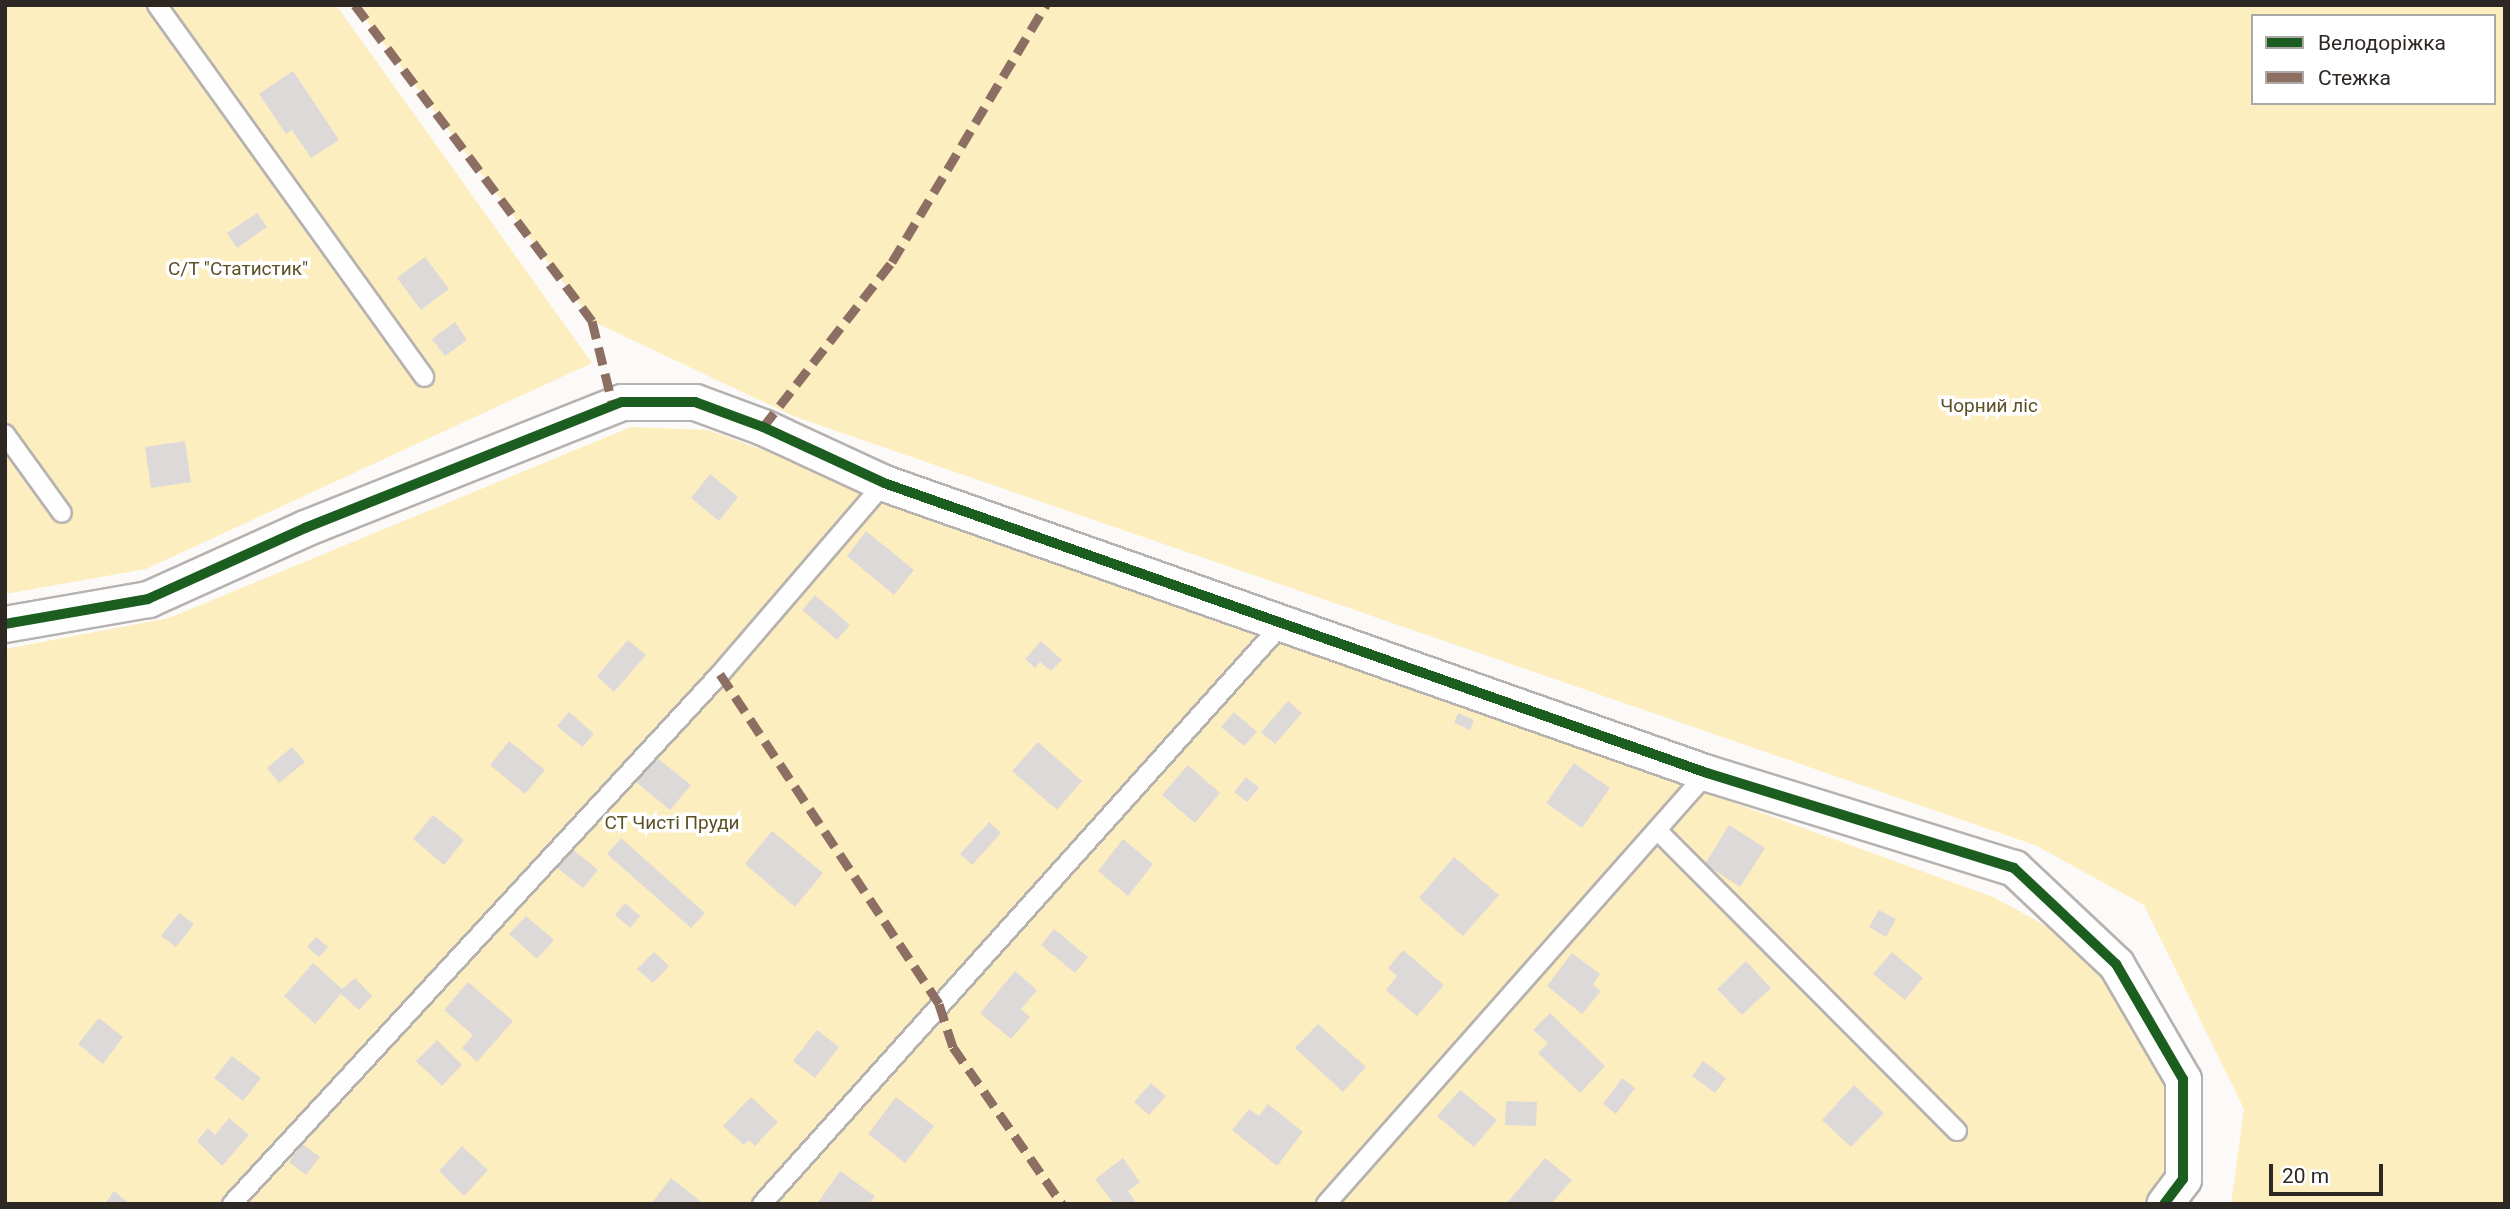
<!DOCTYPE html>
<html>
<head>
<meta charset="utf-8">
<style>
	body { margin:0 }
	#map { position:relative; width:2510px; height:1209px; overflow:hidden; background:#fcfaf9; font-family:Roboto,sans-serif }
	div>[style] { position:absolute }
	.green>* { inset:0; background:#fdeebf }
	.building>* { inset:0; background:#ddd9d8 }
	.roads { filter:drop-shadow(2px 0 #b6b2b0) drop-shadow(-2px 0 #b6b2b0) drop-shadow(0 2px #b6b2b0) drop-shadow(0 -2px #b6b2b0) }
	.lane>* { height:18px; margin:-9px; padding:0 9px; transform-origin:9px; border-radius:9px; background:#fffefe }
	.street>* { height:35px; margin:-17.5px; padding:0 17.5px; transform-origin:17.5px; border-radius:17.5px; background:#fffefe }
	.quiet>* { height:9px; margin-top:-4.5px; transform-origin:0; background:repeating-linear-gradient(90deg,#8d6e63 0 18px,transparent 0 27px) }
	.cycleway>* { height:10px; margin:-5px; padding:0 5px; transform-origin:5px; border-radius:5px; background:#1b5e20 }
	span { translate:-50% -50%; white-space:nowrap; text-align:center; line-height:1.15; -webkit-text-stroke:7px #fff; paint-order:stroke }
	.park-label { font-size:19px; color:#5c5025 }
	.frame { position:absolute; inset:0; border:7px solid #2e2825; pointer-events:none }
	.legend { position:absolute; left:2251px; top:14px; width:245px; height:91px; box-sizing:border-box; background:#fff; border:2px solid #aba9a8; margin:0; padding:9px 12px; list-style:none; font-size:21px; color:#2e2825 }
	.legend li { display:flex; align-items:center; gap:14px; height:35px }
	.legend b { width:35px; border:2px solid #aba9a8 }
	.scale { position:absolute; left:2269px; top:1164px; width:114px; height:32px; box-sizing:border-box; border:4px solid #2e2825; border-top:0; padding-left:9px; font-size:21px; line-height:24px; white-space:nowrap; color:#2e2825; -webkit-text-stroke:5px #fff; paint-order:stroke }
</style>
</head>
<body>
<div id="map">
	<div class="green">
		<div style="clip-path:polygon(5px 5px,336px 5px,592px 363px,146px 569px,5px 594px)"></div>
		<div style="clip-path:polygon(evenodd,355px 5px,2505px 5px,2505px 1204px,2231px 1204px,2244px 1109px,2144px 905px,2035px 845px,793px 416px,592px 321px,355px 5px,2253px 16px,2494px 16px,2494px 103px,2253px 103px,2253px 16px)"></div>
		<div style="clip-path:polygon(631px 427px,708px 430px,1993px 897px,2116px 964px,2183px 1079px,2164px 1204px,5px 1204px,5px 649px,169px 618px)"></div>
	</div>
	<div class="building">
		<div style="clip-path:polygon(293px 71px,339px 140px,311px 158px,292px 130px,286px 134px,259px 94px)"></div>
		<div style="clip-path:polygon(257px 213px,267px 227px,237px 248px,227px 233px)"></div>
		<div style="clip-path:polygon(425px 257px,449px 289px,421px 310px,397px 278px)"></div>
		<div style="clip-path:polygon(455px 322px,467px 340px,445px 356px,432px 339px)"></div>
		<div style="clip-path:polygon(185px 441px,191px 482px,151px 488px,145px 447px)"></div>
		<div style="clip-path:polygon(710px 474px,738px 497px,719px 521px,691px 498px)"></div>
		<div style="clip-path:polygon(866px 531px,914px 570px,894px 595px,847px 556px)"></div>
		<div style="clip-path:polygon(815px 595px,850px 625px,837px 640px,802px 610px)"></div>
		<div style="clip-path:polygon(628px 640px,646px 655px,614px 692px,597px 676px)"></div>
		<div style="clip-path:polygon(1041px 641px,1062px 660px,1051px 671px,1040px 662px,1035px 668px,1025px 659px)"></div>
		<div style="clip-path:polygon(1288px 701px,1302px 713px,1275px 744px,1261px 732px)"></div>
		<div style="clip-path:polygon(569px 712px,594px 734px,582px 747px,557px 726px)"></div>
		<div style="clip-path:polygon(1234px 712px,1257px 732px,1244px 746px,1221px 727px)"></div>
		<div style="clip-path:polygon(1458px 713px,1474px 720px,1470px 730px,1454px 723px)"></div>
		<div style="clip-path:polygon(509px 741px,545px 770px,525px 794px,490px 765px)"></div>
		<div style="clip-path:polygon(1038px 742px,1082px 781px,1057px 810px,1012px 771px)"></div>
		<div style="clip-path:polygon(292px 747px,305px 762px,279px 783px,267px 768px)"></div>
		<div style="clip-path:polygon(656px 757px,691px 785px,670px 810px,636px 782px)"></div>
		<div style="clip-path:polygon(1574px 763px,1610px 788px,1582px 828px,1546px 803px)"></div>
		<div style="clip-path:polygon(1188px 765px,1220px 793px,1195px 823px,1162px 795px)"></div>
		<div style="clip-path:polygon(1246px 777px,1259px 788px,1247px 802px,1234px 792px)"></div>
		<div style="clip-path:polygon(433px 815px,464px 840px,444px 865px,413px 839px)"></div>
		<div style="clip-path:polygon(989px 822px,1001px 833px,972px 865px,960px 854px)"></div>
		<div style="clip-path:polygon(1729px 825px,1765px 848px,1740px 887px,1705px 864px)"></div>
		<div style="clip-path:polygon(772px 831px,823px 873px,795px 907px,745px 864px)"></div>
		<div style="clip-path:polygon(621px 838px,705px 913px,691px 928px,607px 854px)"></div>
		<div style="clip-path:polygon(1123px 839px,1153px 864px,1128px 896px,1098px 871px)"></div>
		<div style="clip-path:polygon(570px 847px,598px 870px,583px 888px,555px 866px)"></div>
		<div style="clip-path:polygon(1454px 857px,1499px 895px,1463px 936px,1419px 898px)"></div>
		<div style="clip-path:polygon(625px 903px,640px 916px,630px 928px,615px 915px)"></div>
		<div style="clip-path:polygon(1879px 910px,1896px 919px,1886px 937px,1869px 927px)"></div>
		<div style="clip-path:polygon(179px 913px,194px 924px,176px 947px,161px 936px)"></div>
		<div style="clip-path:polygon(526px 916px,554px 940px,537px 959px,509px 934px)"></div>
		<div style="clip-path:polygon(1054px 929px,1088px 957px,1075px 973px,1041px 945px)"></div>
		<div style="clip-path:polygon(316px 937px,328px 947px,319px 957px,307px 947px)"></div>
		<div style="clip-path:polygon(1403px 950px,1444px 985px,1417px 1016px,1386px 990px,1397px 976px,1388px 968px)"></div>
		<div style="clip-path:polygon(654px 952px,669px 966px,653px 983px,637px 969px)"></div>
		<div style="clip-path:polygon(1892px 952px,1923px 978px,1905px 1000px,1873px 974px)"></div>
		<div style="clip-path:polygon(1572px 953px,1600px 974px,1593px 985px,1601px 991px,1582px 1014px,1547px 986px)"></div>
		<div style="clip-path:polygon(1746px 961px,1771px 988px,1742px 1015px,1717px 989px)"></div>
		<div style="clip-path:polygon(313px 963px,342px 989px,355px 978px,372px 996px,359px 1010px,341px 994px,315px 1024px,284px 996px)"></div>
		<div style="clip-path:polygon(1015px 971px,1037px 990px,1021px 1009px,1030px 1017px,1011px 1039px,980px 1013px)"></div>
		<div style="clip-path:polygon(468px 982px,513px 1021px,477px 1062px,462px 1048px,473px 1035px,444px 1010px)"></div>
		<div style="clip-path:polygon(1550px 1013px,1605px 1066px,1580px 1093px,1538px 1053px,1548px 1043px,1533px 1030px)"></div>
		<div style="clip-path:polygon(99px 1018px,123px 1037px,103px 1064px,78px 1044px)"></div>
		<div style="clip-path:polygon(1318px 1024px,1366px 1067px,1343px 1092px,1295px 1048px)"></div>
		<div style="clip-path:polygon(817px 1030px,839px 1047px,815px 1078px,793px 1061px)"></div>
		<div style="clip-path:polygon(437px 1040px,462px 1065px,442px 1086px,416px 1061px)"></div>
		<div style="clip-path:polygon(232px 1056px,261px 1078px,243px 1101px,214px 1078px)"></div>
		<div style="clip-path:polygon(1703px 1061px,1726px 1078px,1715px 1093px,1692px 1076px)"></div>
		<div style="clip-path:polygon(1622px 1078px,1635px 1088px,1616px 1114px,1603px 1104px)"></div>
		<div style="clip-path:polygon(1151px 1083px,1166px 1096px,1149px 1115px,1134px 1102px)"></div>
		<div style="clip-path:polygon(1854px 1085px,1884px 1113px,1851px 1147px,1822px 1120px)"></div>
		<div style="clip-path:polygon(1460px 1090px,1497px 1120px,1474px 1147px,1437px 1116px)"></div>
		<div style="clip-path:polygon(751px 1097px,778px 1122px,755px 1146px,749px 1140px,744px 1145px,723px 1126px)"></div>
		<div style="clip-path:polygon(896px 1097px,934px 1126px,905px 1163px,868px 1134px)"></div>
		<div style="clip-path:polygon(1506px 1101px,1537px 1102px,1536px 1126px,1505px 1125px)"></div>
		<div style="clip-path:polygon(1268px 1104px,1303px 1132px,1277px 1166px,1232px 1130px,1249px 1109px,1259px 1116px)"></div>
		<div style="clip-path:polygon(229px 1118px,249px 1135px,222px 1166px,197px 1141px,208px 1128px,215px 1135px)"></div>
		<div style="clip-path:polygon(302px 1144px,320px 1157px,306px 1175px,289px 1162px)"></div>
		<div style="clip-path:polygon(462px 1146px,488px 1170px,464px 1196px,439px 1171px)"></div>
		<div style="clip-path:polygon(1123px 1158px,1140px 1182px,1128px 1191px,1137px 1204px,1114px 1204px,1095px 1179px)"></div>
		<div style="clip-path:polygon(1545px 1158px,1572px 1180px,1551px 1204px,1506px 1204px)"></div>
		<div style="clip-path:polygon(840px 1171px,875px 1196px,869px 1204px,817px 1204px)"></div>
		<div style="clip-path:polygon(671px 1178px,701px 1202px,700px 1204px,651px 1204px)"></div>
		<div style="clip-path:polygon(114px 1191px,130px 1204px,105px 1204px)"></div>
	</div>
	<div class="roads">
		<div class="lane">
			<div style="left:157px;top:5px;width:458px;rotate:54.3deg"></div>
			<div style="left:5px;top:434px;width:97px;rotate:54.2deg"></div>
			<div style="left:1657px;top:830px;width:425px;rotate:45.1deg"></div>
			<div style="left:232px;top:1204px;width:720px;rotate:-47.36deg"></div>
			<div style="left:720px;top:674px;width:252px;rotate:-49.3deg"></div>
			<div style="left:762px;top:1204px;width:779px;rotate:-48.12deg"></div>
			<div style="left:1326px;top:1204px;width:575px;rotate:-48.52deg"></div>
		</div>
		<div class="street">
			<div style="left:5px;top:624px;width:145px;rotate:-9.9deg"></div>
			<div style="left:148px;top:599px;width:172px;rotate:-24.3deg"></div>
			<div style="left:305px;top:528px;width:341px;rotate:-21.7deg"></div>
			<div style="left:622px;top:402px;width:73px"></div>
			<div style="left:695px;top:402px;width:72px;rotate:20.2deg"></div>
			<div style="left:763px;top:427px;width:133px;rotate:24.8deg"></div>
			<div style="left:884px;top:483px;width:873px;rotate:19.41deg"></div>
			<div style="left:1707px;top:773px;width:321px;rotate:17.2deg"></div>
			<div style="left:2014px;top:868px;width:140px;rotate:43.3deg"></div>
			<div style="left:2116px;top:964px;width:133px;rotate:59.8deg"></div>
			<div style="left:2183px;top:1079px;width:100px;rotate:90deg"></div>
			<div style="left:2183px;top:1179px;width:31px;rotate:127deg"></div>
		</div>
	</div>
	<div class="quiet">
		<div style="left:355px;top:5px;width:395px;rotate:53.1deg"></div>
		<div style="left:592px;top:321px;width:88px;rotate:76.1deg"></div>
		<div style="left:763px;top:427px;width:209px;rotate:-52deg"></div>
		<div style="left:892px;top:262px;width:300px;rotate:-59.1deg"></div>
		<div style="left:720px;top:674px;width:396px;rotate:56.4deg"></div>
		<div style="left:939px;top:1004px;width:45px;rotate:72deg"></div>
		<div style="left:953px;top:1047px;width:191px;rotate:55.2deg"></div>
	</div>
	<div class="cycleway">
		<div style="left:5px;top:624px;width:145px;rotate:-9.9deg"></div>
		<div style="left:148px;top:599px;width:172px;rotate:-24.3deg"></div>
		<div style="left:305px;top:528px;width:341px;rotate:-21.7deg"></div>
		<div style="left:622px;top:402px;width:73px"></div>
		<div style="left:695px;top:402px;width:72px;rotate:20.2deg"></div>
		<div style="left:763px;top:427px;width:133px;rotate:24.8deg"></div>
		<div style="left:884px;top:483px;width:873px;rotate:19.41deg"></div>
		<div style="left:1707px;top:773px;width:321px;rotate:17.2deg"></div>
		<div style="left:2014px;top:868px;width:140px;rotate:43.3deg"></div>
		<div style="left:2116px;top:964px;width:133px;rotate:59.8deg"></div>
		<div style="left:2183px;top:1079px;width:100px;rotate:90deg"></div>
		<div style="left:2183px;top:1179px;width:31px;rotate:127deg"></div>
	</div>
	<div class="park-label">
		<span style="left:238px;top:269px">С/Т "Статистик"</span>
		<span style="left:1989px;top:406px">Чорний ліс</span>
		<span style="left:672px;top:823px">СТ Чисті Пруди</span>
	</div>
	<div class="frame"></div>
	<ul class="legend">
	<li><b style="height:9px;background:#1b5e20"></b>Велодоріжка</li>
	<li><b style="height:9px;background:#8d6e63"></b>Стежка</li>
	</ul>
	<div class="scale">20 m</div>
</div>
</body>
</html>
